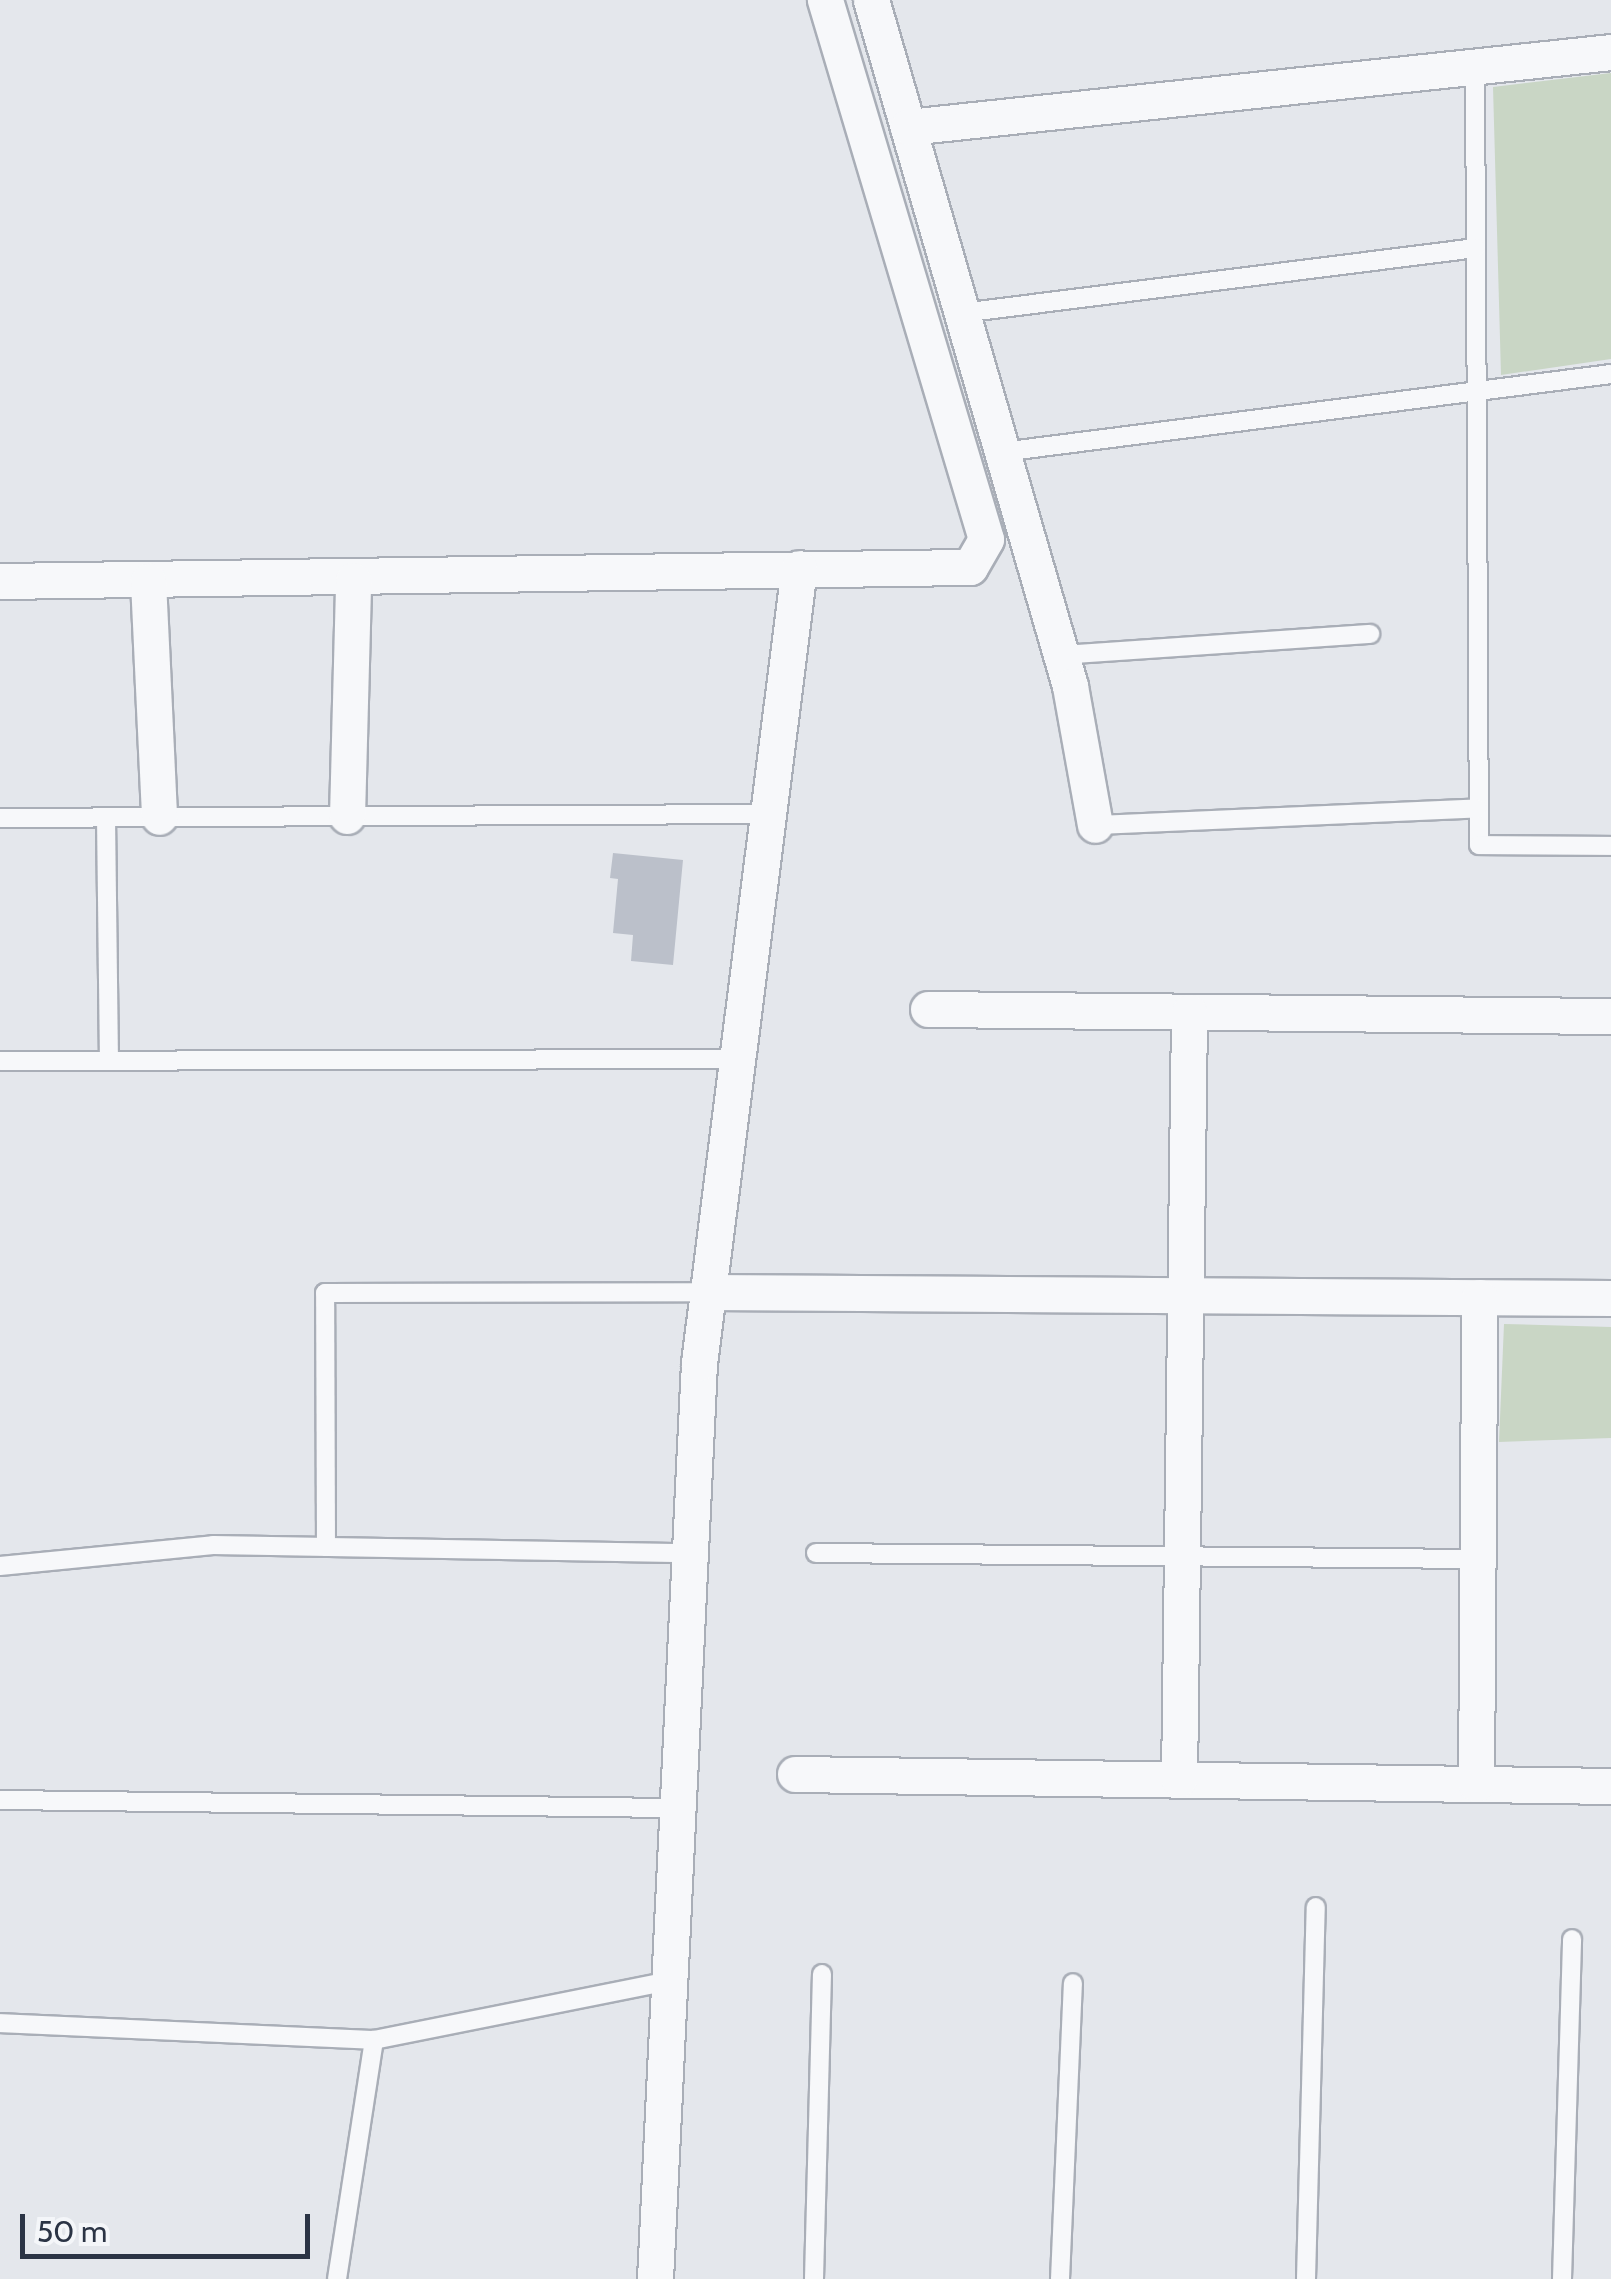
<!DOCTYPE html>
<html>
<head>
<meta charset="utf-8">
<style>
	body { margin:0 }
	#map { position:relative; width:1611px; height:2279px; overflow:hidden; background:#e4e7ec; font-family:Cabin,sans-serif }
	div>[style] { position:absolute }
	.green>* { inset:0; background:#c9d6c5 }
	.building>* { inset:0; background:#bbc0ca }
	.roads { filter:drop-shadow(2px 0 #a9aeb7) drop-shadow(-2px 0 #a9aeb7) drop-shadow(0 2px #a9aeb7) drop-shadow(0 -2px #a9aeb7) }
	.service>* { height:18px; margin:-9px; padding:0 9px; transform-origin:9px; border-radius:9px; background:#f7f8fa }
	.minor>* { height:35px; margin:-17.5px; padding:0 17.5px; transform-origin:17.5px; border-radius:17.5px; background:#f7f8fa }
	span { translate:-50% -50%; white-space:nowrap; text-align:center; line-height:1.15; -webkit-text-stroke:9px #f4f6f9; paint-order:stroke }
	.scale { position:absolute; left:20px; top:2214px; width:290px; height:45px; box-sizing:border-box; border:5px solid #2b3445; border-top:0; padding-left:12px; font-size:30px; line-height:35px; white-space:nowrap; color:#2b3445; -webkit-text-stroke:8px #f4f6f9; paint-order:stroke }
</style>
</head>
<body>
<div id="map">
	<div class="green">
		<div style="clip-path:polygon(1611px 73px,1611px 359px,1501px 375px,1493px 87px)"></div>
		<div style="clip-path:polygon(1504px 1324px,1611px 1327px,1611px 1438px,1499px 1442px)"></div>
	</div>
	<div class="building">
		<div style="clip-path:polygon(613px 853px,683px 860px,673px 965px,631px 961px,633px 935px,613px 933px,618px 879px,610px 878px)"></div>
	</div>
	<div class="roads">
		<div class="service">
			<div style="left:1475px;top:66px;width:779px;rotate:89.71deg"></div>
			<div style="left:1479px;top:845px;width:132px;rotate:0.4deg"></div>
			<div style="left:962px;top:313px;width:518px;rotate:-7.21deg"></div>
			<div style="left:1002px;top:452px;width:614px;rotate:-7.3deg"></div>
			<div style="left:1061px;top:655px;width:310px;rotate:-3.9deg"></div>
			<div style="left:106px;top:817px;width:242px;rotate:89.3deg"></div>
			<div style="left:0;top:818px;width:770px;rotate:-0.3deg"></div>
			<div style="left:1095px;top:825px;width:383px;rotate:-2.5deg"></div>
			<div style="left:0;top:1061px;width:739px;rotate:-0.16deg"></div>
			<div style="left:326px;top:1547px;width:254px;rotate:-90.2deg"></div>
			<div style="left:325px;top:1293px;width:383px;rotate:-0.1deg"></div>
			<div style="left:816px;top:1553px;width:662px;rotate:0.52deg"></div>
			<div style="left:0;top:1566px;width:214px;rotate:-5.6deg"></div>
			<div style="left:213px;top:1545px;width:476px;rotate:1deg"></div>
			<div style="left:0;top:1800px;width:677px;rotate:0.68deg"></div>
			<div style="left:0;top:2023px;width:374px;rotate:2.6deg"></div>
			<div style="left:374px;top:2040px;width:301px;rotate:-11.3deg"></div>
			<div style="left:337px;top:2279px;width:242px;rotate:-81.2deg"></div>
			<div style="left:814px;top:2279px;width:305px;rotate:-88.5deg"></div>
			<div style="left:1060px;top:2279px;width:296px;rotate:-87.5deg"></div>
			<div style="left:1306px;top:2279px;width:372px;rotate:-88.5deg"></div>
			<div style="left:1562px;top:2279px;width:340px;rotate:-88.3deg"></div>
		</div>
		<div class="minor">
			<div style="left:871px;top:0;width:714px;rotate:73.82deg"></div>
			<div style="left:1070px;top:686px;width:141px;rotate:79.8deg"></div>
			<div style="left:908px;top:127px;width:707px;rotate:-6.09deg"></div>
			<div style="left:0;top:581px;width:970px;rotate:-0.83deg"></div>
			<div style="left:970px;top:567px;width:32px;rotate:-60deg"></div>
			<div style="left:986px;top:539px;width:563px;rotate:-106.63deg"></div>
			<div style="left:148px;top:581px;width:236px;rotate:87.3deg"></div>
			<div style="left:347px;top:816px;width:236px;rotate:-88.5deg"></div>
			<div style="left:928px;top:1009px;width:683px;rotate:0.59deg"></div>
			<div style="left:708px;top:1292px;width:903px;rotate:0.38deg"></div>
			<div style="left:795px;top:1774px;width:816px;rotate:0.84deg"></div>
			<div style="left:1179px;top:1779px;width:767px;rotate:-89.25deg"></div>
			<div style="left:1476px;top:1784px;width:487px;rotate:-89.6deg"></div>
			<div style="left:655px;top:2279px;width:917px;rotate:-87.25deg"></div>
			<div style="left:699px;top:1363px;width:801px;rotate:-82.83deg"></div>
		</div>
	</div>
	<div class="scale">50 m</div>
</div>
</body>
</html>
